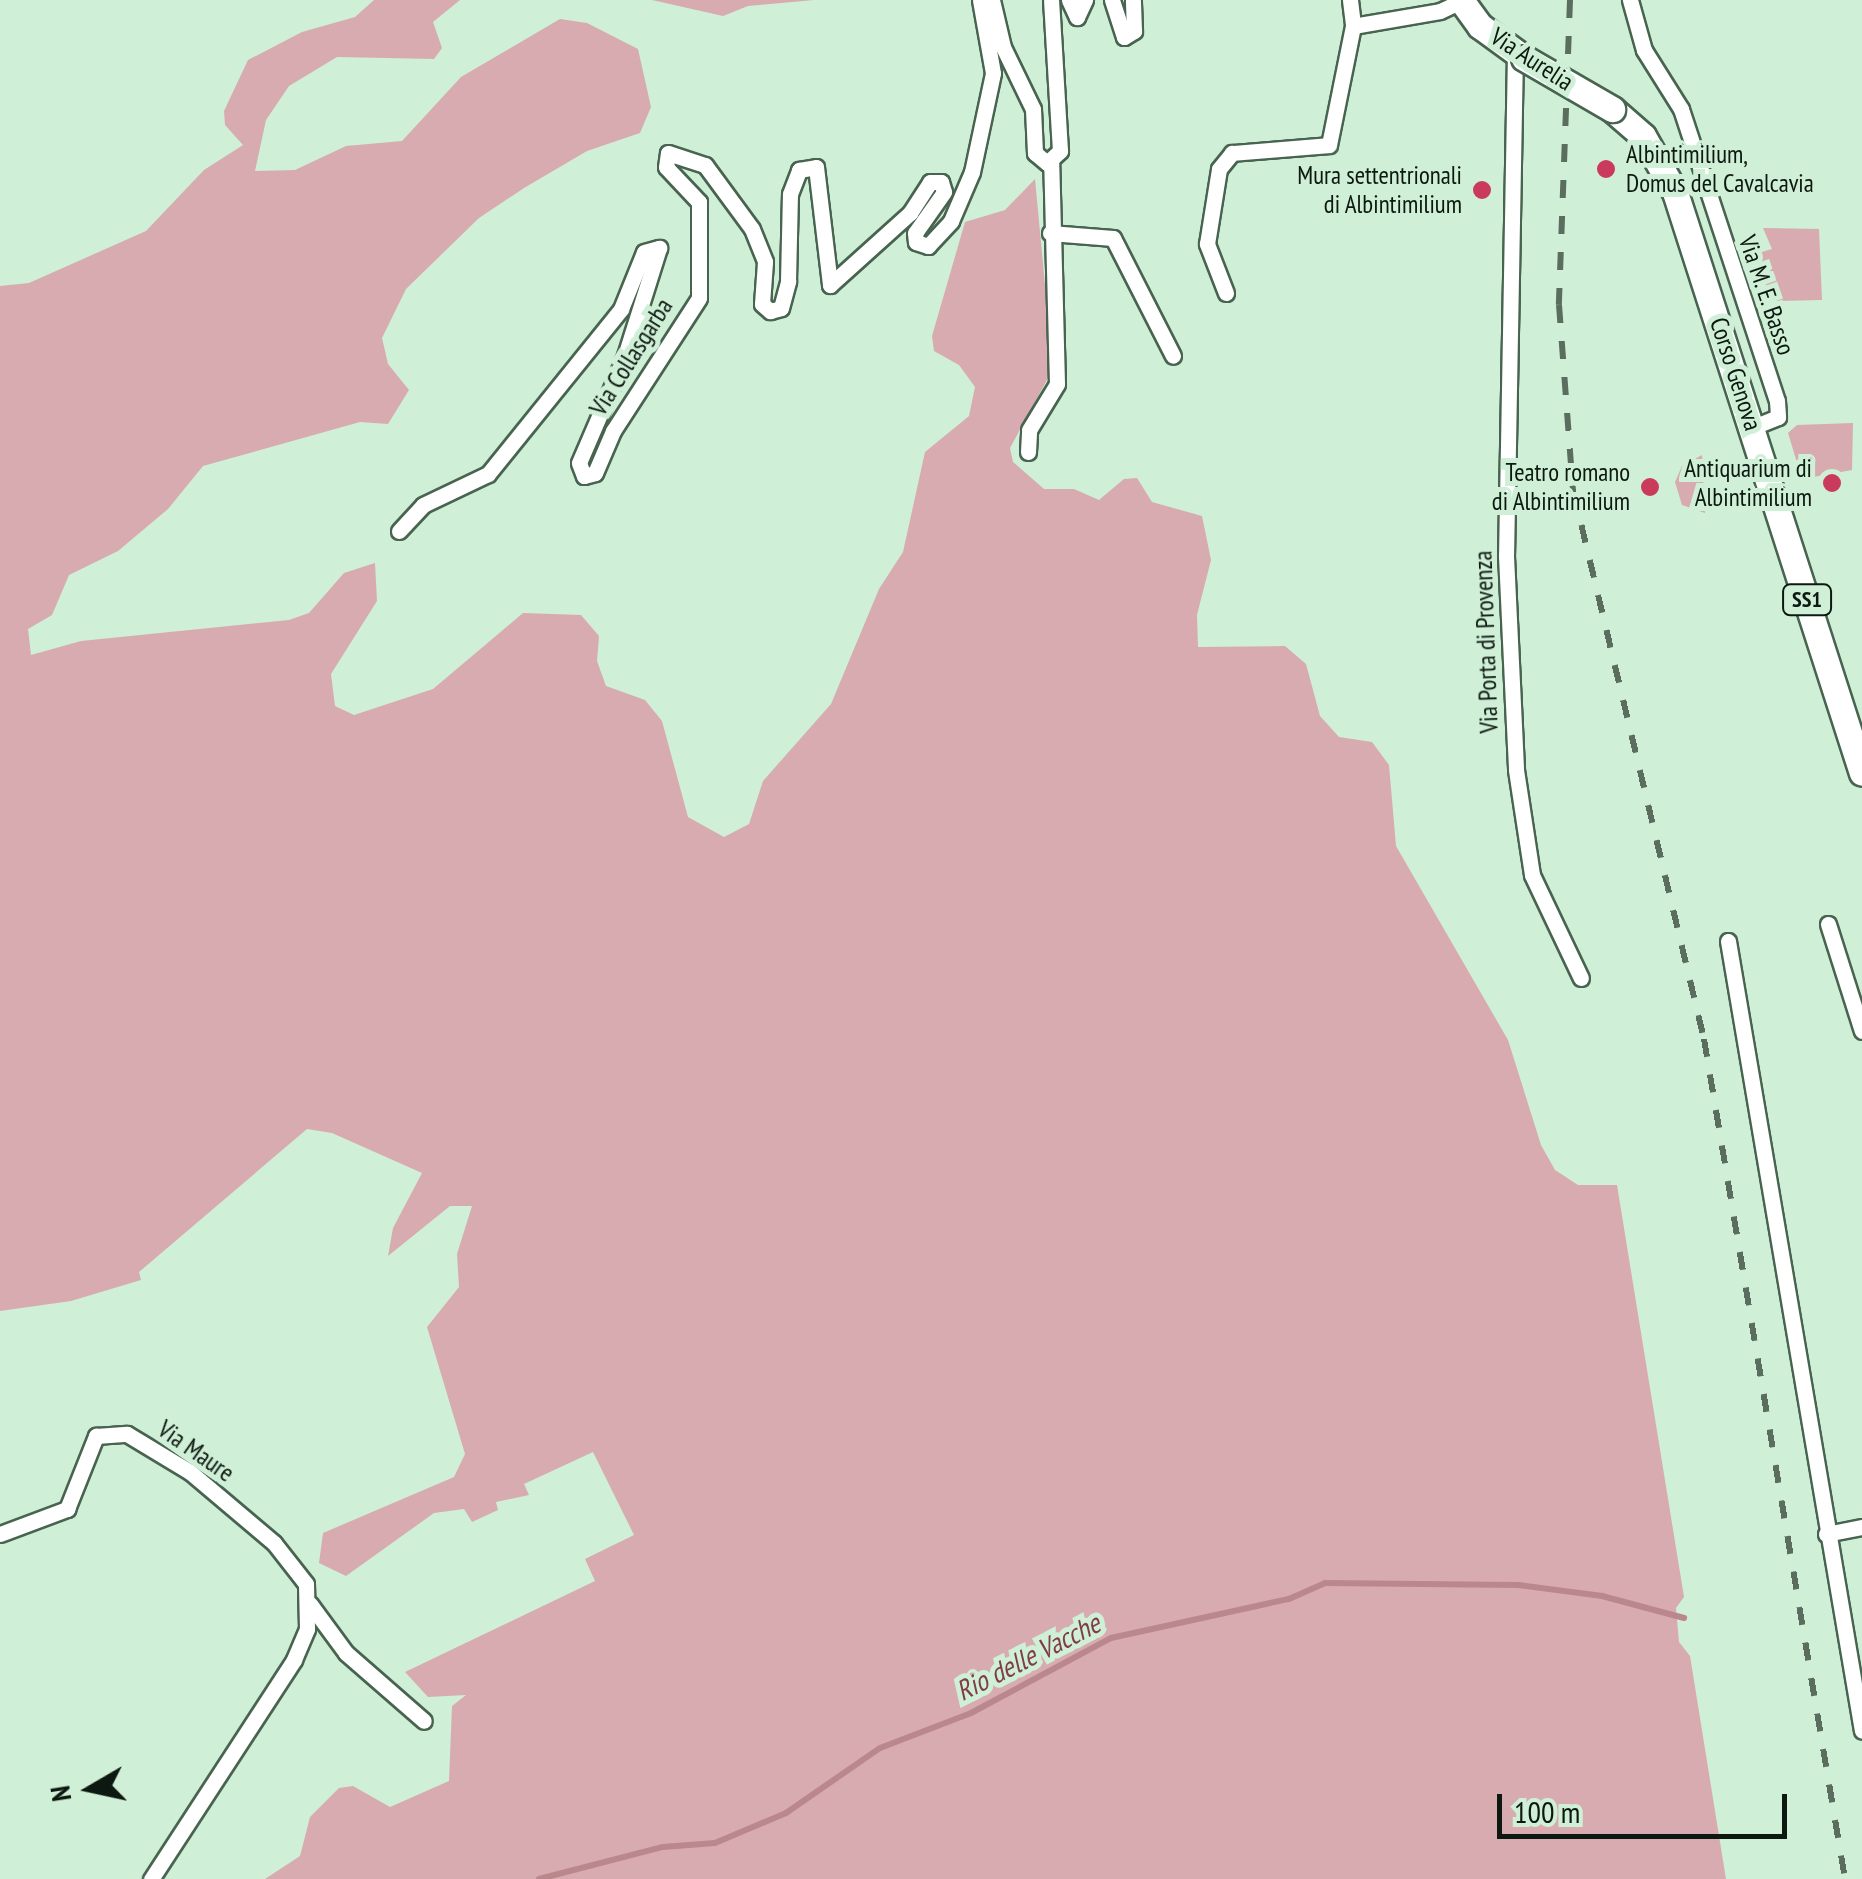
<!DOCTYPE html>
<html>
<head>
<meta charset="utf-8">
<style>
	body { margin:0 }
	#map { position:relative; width:1862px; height:1879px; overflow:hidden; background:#cfefd7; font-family:"PT Sans Narrow",sans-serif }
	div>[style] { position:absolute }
	.green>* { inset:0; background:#d8abb0 }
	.stream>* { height:6px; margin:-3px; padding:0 3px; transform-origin:3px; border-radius:3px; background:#ba878c }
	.roads { filter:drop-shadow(2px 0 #486450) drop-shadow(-2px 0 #486450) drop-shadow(0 2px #486450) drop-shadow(0 -2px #486450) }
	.street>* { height:15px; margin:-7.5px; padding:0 7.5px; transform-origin:7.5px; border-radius:7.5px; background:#fff }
	.primary>* { height:25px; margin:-12.5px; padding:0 12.5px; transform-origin:12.5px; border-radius:12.5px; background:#fff }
	.rail>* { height:6px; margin-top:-3px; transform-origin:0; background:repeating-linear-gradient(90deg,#5a6d5f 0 18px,transparent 0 36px) }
	.bridges { filter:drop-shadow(2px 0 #486450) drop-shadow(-2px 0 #486450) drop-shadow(0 2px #486450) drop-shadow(0 -2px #486450) }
	.primary-bridge>* { height:25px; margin:-12.5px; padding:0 12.5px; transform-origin:12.5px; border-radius:12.5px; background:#fff }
	.dots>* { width:28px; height:28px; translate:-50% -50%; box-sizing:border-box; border:5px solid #cfefd7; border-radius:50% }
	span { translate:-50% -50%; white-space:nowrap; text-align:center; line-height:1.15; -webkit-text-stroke:10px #cfefd7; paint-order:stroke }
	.shield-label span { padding:2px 8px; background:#cfefd7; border:2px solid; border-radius:8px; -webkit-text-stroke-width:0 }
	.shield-label { font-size:22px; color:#0d1810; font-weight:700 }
	.street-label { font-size:25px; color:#0d1810 }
	.poi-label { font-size:25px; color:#0d1810 }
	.left { translate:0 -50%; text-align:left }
	.right { translate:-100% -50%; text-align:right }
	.water-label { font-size:28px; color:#803d47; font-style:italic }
	.north { position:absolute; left:40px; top:1739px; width:100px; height:100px; -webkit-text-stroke:8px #cfefd7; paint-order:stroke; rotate:261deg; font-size:28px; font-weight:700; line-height:40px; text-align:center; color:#0d1810 }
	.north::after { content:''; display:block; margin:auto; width:35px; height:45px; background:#0d1810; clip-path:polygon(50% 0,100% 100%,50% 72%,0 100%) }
	.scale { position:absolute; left:1497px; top:1794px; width:290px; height:45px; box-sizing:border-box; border:5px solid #0d1810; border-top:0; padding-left:12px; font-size:30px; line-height:35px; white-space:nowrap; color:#0d1810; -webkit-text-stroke:8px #cfefd7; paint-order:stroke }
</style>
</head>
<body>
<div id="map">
	<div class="green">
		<div style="clip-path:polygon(374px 0,460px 0,433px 22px,442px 48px,434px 59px,337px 57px,289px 86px,266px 120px,255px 171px,295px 170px,346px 146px,402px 141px,461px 77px,560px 19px,587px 23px,638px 49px,651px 107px,640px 133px,587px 151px,524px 188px,479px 218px,406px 289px,382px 338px,388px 364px,409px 390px,388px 424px,360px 422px,203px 466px,168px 509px,118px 551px,69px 575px,52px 615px,28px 629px,31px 655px,81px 641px,289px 620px,309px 613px,344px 573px,375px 563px,377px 601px,331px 674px,335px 706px,354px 715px,433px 689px,523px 613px,581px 615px,599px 636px,597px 661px,606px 686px,645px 700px,662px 721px,688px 817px,724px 837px,749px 824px,763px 781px,831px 704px,879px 589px,903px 552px,925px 452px,969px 416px,975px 387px,959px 365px,934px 351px,932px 336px,965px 222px,1005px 210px,1035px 179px,1053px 369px,1010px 448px,1013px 462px,1044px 489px,1074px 489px,1099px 500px,1124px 479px,1137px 478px,1152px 502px,1202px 516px,1211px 560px,1197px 615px,1198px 647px,1285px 646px,1306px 664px,1320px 716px,1339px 737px,1372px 742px,1389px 765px,1396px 846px,1508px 1040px,1541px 1145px,1555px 1170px,1578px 1185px,1617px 1185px,1684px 1597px,1676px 1608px,1679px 1642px,1690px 1656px,1726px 1879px,265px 1879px,300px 1856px,310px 1817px,339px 1788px,353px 1786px,390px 1807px,449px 1781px,452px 1706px,466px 1695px,428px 1697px,405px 1672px,595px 1581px,585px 1559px,634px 1535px,593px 1452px,524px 1484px,529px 1495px,496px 1502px,498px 1510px,472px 1522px,464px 1509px,434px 1513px,346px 1576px,319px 1563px,323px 1533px,454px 1477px,465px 1454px,427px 1327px,459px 1287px,457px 1254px,472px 1206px,450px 1206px,388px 1256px,393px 1228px,422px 1173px,332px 1133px,307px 1129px,139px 1272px,141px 1280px,71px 1301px,0 1311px,0 286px,29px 283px,146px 231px,204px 170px,243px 145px,225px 125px,224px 111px,248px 60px,302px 32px,355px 17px)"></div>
		<div style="clip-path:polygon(652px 0,814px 0,748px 6px,723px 16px)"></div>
		<div style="clip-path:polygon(1763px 228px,1819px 229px,1822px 300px,1772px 301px,1755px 254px,1772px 249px)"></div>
		<div style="clip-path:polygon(1853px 423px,1852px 470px,1802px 479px,1788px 433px,1797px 425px)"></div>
		<div style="clip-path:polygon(1702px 455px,1705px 513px,1682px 505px,1675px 482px,1682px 466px)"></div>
	</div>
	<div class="stream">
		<div style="left:539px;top:1879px;width:128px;rotate:-14.5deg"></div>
		<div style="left:663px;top:1847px;width:52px;rotate:-4.4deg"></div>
		<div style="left:715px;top:1843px;width:77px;rotate:-22.9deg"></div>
		<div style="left:786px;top:1813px;width:114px;rotate:-34.7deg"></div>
		<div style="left:880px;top:1748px;width:97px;rotate:-21deg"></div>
		<div style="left:971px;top:1713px;width:159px;rotate:-28.2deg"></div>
		<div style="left:1111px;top:1638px;width:182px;rotate:-12.4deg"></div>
		<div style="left:1289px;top:1599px;width:39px;rotate:-24deg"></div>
		<div style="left:1325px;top:1583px;width:193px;rotate:0.6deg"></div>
		<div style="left:1518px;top:1585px;width:85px;rotate:7.5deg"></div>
		<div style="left:1602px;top:1596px;width:85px;rotate:15deg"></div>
	</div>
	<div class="roads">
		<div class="street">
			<div style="left:992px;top:0;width:48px;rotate:76.8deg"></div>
			<div style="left:1003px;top:47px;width:69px;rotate:64.2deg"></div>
			<div style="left:1033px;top:109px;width:44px;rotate:87.4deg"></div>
			<div style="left:1035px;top:153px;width:16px;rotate:40deg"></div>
			<div style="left:1047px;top:163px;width:18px;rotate:-43deg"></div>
			<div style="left:1060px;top:151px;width:151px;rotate:-93.4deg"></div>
			<div style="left:1069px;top:0;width:19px;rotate:65deg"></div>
			<div style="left:1077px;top:17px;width:19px;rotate:-65deg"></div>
			<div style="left:1112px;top:0;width:39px;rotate:72deg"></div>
			<div style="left:1124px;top:37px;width:12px;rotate:-31deg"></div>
			<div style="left:1134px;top:31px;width:31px;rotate:-92deg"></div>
			<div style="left:1350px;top:0;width:26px;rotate:83deg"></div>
			<div style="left:1353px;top:26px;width:88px;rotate:-9.8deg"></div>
			<div style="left:1440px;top:11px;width:23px;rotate:-25deg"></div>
			<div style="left:1630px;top:0;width:52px;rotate:74.4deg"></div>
			<div style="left:1644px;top:50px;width:70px;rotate:57.9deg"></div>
			<div style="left:1681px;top:109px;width:307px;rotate:71.8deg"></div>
			<div style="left:1777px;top:401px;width:16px;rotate:86deg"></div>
			<div style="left:1778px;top:417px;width:27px;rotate:158deg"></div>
			<div style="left:1515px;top:52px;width:504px;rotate:91.02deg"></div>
			<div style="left:1506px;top:556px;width:214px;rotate:87.3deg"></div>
			<div style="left:1516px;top:770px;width:106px;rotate:81.3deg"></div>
			<div style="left:1532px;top:875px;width:114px;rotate:64.6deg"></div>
			<div style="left:1050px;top:233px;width:63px;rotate:4.5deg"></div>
			<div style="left:1113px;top:238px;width:132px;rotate:63deg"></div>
			<div style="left:830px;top:285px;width:108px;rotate:-42deg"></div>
			<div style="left:910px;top:213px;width:37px;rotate:-57deg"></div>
			<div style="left:930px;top:182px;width:11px"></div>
			<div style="left:941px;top:182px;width:10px;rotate:73deg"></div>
			<div style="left:944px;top:192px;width:50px;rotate:125.3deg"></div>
			<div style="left:915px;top:233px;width:9px;rotate:84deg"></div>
			<div style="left:916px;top:242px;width:13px;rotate:18deg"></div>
			<div style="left:928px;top:246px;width:34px;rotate:-47deg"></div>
			<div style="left:951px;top:221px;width:53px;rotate:-66.8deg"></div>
			<div style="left:972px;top:172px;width:101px;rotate:-78deg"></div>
			<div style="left:993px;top:73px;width:74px;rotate:-100.1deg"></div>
			<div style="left:1226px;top:293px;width:53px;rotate:-111.2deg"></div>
			<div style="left:1207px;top:244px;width:76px;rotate:-80.9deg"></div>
			<div style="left:1219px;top:169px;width:21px;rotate:-51deg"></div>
			<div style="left:1232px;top:153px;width:97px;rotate:-4.7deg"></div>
			<div style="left:1329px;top:145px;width:121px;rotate:-78.6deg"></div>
			<div style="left:1028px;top:452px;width:22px;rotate:-87deg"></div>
			<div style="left:1029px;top:430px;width:54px;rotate:-58.7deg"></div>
			<div style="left:1057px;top:384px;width:222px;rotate:-91.5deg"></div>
			<div style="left:399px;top:531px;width:35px;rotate:-47deg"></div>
			<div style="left:423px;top:505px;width:72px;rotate:-25.5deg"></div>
			<div style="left:488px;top:474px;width:212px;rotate:-51.1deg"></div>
			<div style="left:621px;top:309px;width:61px;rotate:-68deg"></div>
			<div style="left:644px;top:252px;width:16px;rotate:-15deg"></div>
			<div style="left:659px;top:248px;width:113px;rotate:107.5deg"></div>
			<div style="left:625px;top:356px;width:116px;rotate:113.3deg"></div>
			<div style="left:579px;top:463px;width:14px;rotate:69deg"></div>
			<div style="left:584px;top:476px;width:11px;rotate:-15deg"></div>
			<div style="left:595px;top:473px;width:46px;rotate:-66.8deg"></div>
			<div style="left:613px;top:431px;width:158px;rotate:-57.1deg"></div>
			<div style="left:699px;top:298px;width:96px;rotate:-90deg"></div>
			<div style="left:699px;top:202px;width:48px;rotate:-133.3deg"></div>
			<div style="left:666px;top:167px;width:14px;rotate:-82deg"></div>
			<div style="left:668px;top:153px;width:39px;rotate:18deg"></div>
			<div style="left:705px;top:165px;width:79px;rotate:53.7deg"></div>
			<div style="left:752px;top:229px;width:35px;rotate:68deg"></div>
			<div style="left:765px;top:262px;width:42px;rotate:94.1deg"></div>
			<div style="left:762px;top:304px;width:11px;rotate:41deg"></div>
			<div style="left:770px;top:311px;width:11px;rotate:-15deg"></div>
			<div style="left:781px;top:308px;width:28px;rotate:-75deg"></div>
			<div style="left:788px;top:281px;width:87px;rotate:-88.7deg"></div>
			<div style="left:790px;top:194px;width:26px;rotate:-69deg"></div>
			<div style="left:799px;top:170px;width:17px;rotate:-10deg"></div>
			<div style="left:816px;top:167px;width:119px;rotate:83.2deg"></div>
			<div style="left:1828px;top:924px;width:112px;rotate:72.4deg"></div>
			<div style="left:1728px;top:941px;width:801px;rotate:80.37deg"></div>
			<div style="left:0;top:1534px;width:72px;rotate:-20.5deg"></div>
			<div style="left:67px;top:1509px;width:79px;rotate:-68.3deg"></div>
			<div style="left:96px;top:1436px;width:31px;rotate:-4deg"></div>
			<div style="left:127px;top:1434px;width:74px;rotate:31.1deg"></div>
			<div style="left:190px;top:1472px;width:110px;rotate:40.2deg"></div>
			<div style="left:274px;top:1543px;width:52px;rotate:52deg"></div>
			<div style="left:306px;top:1584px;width:45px;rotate:88.7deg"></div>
			<div style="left:307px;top:1629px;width:34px;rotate:113deg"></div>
			<div style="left:294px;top:1660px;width:262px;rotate:123.1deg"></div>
			<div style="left:1826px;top:1534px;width:37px;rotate:-11deg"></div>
			<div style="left:310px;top:1604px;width:61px;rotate:53.7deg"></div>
			<div style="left:346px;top:1653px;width:103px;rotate:41.1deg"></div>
		</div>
		<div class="primary">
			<div style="left:1461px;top:0;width:32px;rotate:54deg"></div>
			<div style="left:1480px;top:26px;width:54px;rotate:36deg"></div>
			<div style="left:1612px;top:109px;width:41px;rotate:41.1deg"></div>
			<div style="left:1643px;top:136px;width:64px;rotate:60.3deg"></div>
			<div style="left:1675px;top:192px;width:610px;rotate:72.16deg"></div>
		</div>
	</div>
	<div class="rail">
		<div style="left:1570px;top:0;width:305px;rotate:92.1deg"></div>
		<div style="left:1559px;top:305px;width:186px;rotate:85.7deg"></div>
		<div style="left:1573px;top:490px;width:564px;rotate:76.58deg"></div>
		<div style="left:1704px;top:1039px;width:852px;rotate:80.47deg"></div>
	</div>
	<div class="bridges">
		<div class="primary-bridge">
			<div style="left:1524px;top:58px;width:102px;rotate:30.1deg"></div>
		</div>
	</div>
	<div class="dots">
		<div style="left:1606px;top:169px;background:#ca3a5b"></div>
		<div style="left:1482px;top:190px;background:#ca3a5b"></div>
		<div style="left:1832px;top:483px;background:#ca3a5b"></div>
		<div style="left:1650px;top:487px;background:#ca3a5b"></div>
	</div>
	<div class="shield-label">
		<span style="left:1807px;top:600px">SS1</span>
	</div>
	<div class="street-label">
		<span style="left:1532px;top:59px;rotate:33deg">Via Aurelia</span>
		<span style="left:1767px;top:295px;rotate:71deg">Via M. E. Basso</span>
		<span style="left:631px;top:357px;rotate:-58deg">Via Collasgarba</span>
		<span style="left:1736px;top:374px;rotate:72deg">Corso Genova</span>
		<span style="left:1486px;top:642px;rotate:-92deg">Via Porta di Provenza</span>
		<span style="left:196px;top:1451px;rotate:35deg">Via Maure</span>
	</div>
	<div class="poi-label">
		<span class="left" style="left:1626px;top:169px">Albintimilium,<br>Domus del Cavalcavia</span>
		<span class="right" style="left:1462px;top:190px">Mura settentrionali<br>di Albintimilium</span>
		<span class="right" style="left:1812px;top:483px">Antiquarium di<br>Albintimilium</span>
		<span class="right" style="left:1630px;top:487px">Teatro romano<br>di Albintimilium</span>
	</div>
	<div class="water-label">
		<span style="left:1028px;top:1657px;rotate:-27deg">Rio delle Vacche</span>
	</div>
	<div class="north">N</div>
	<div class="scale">100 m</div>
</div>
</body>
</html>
